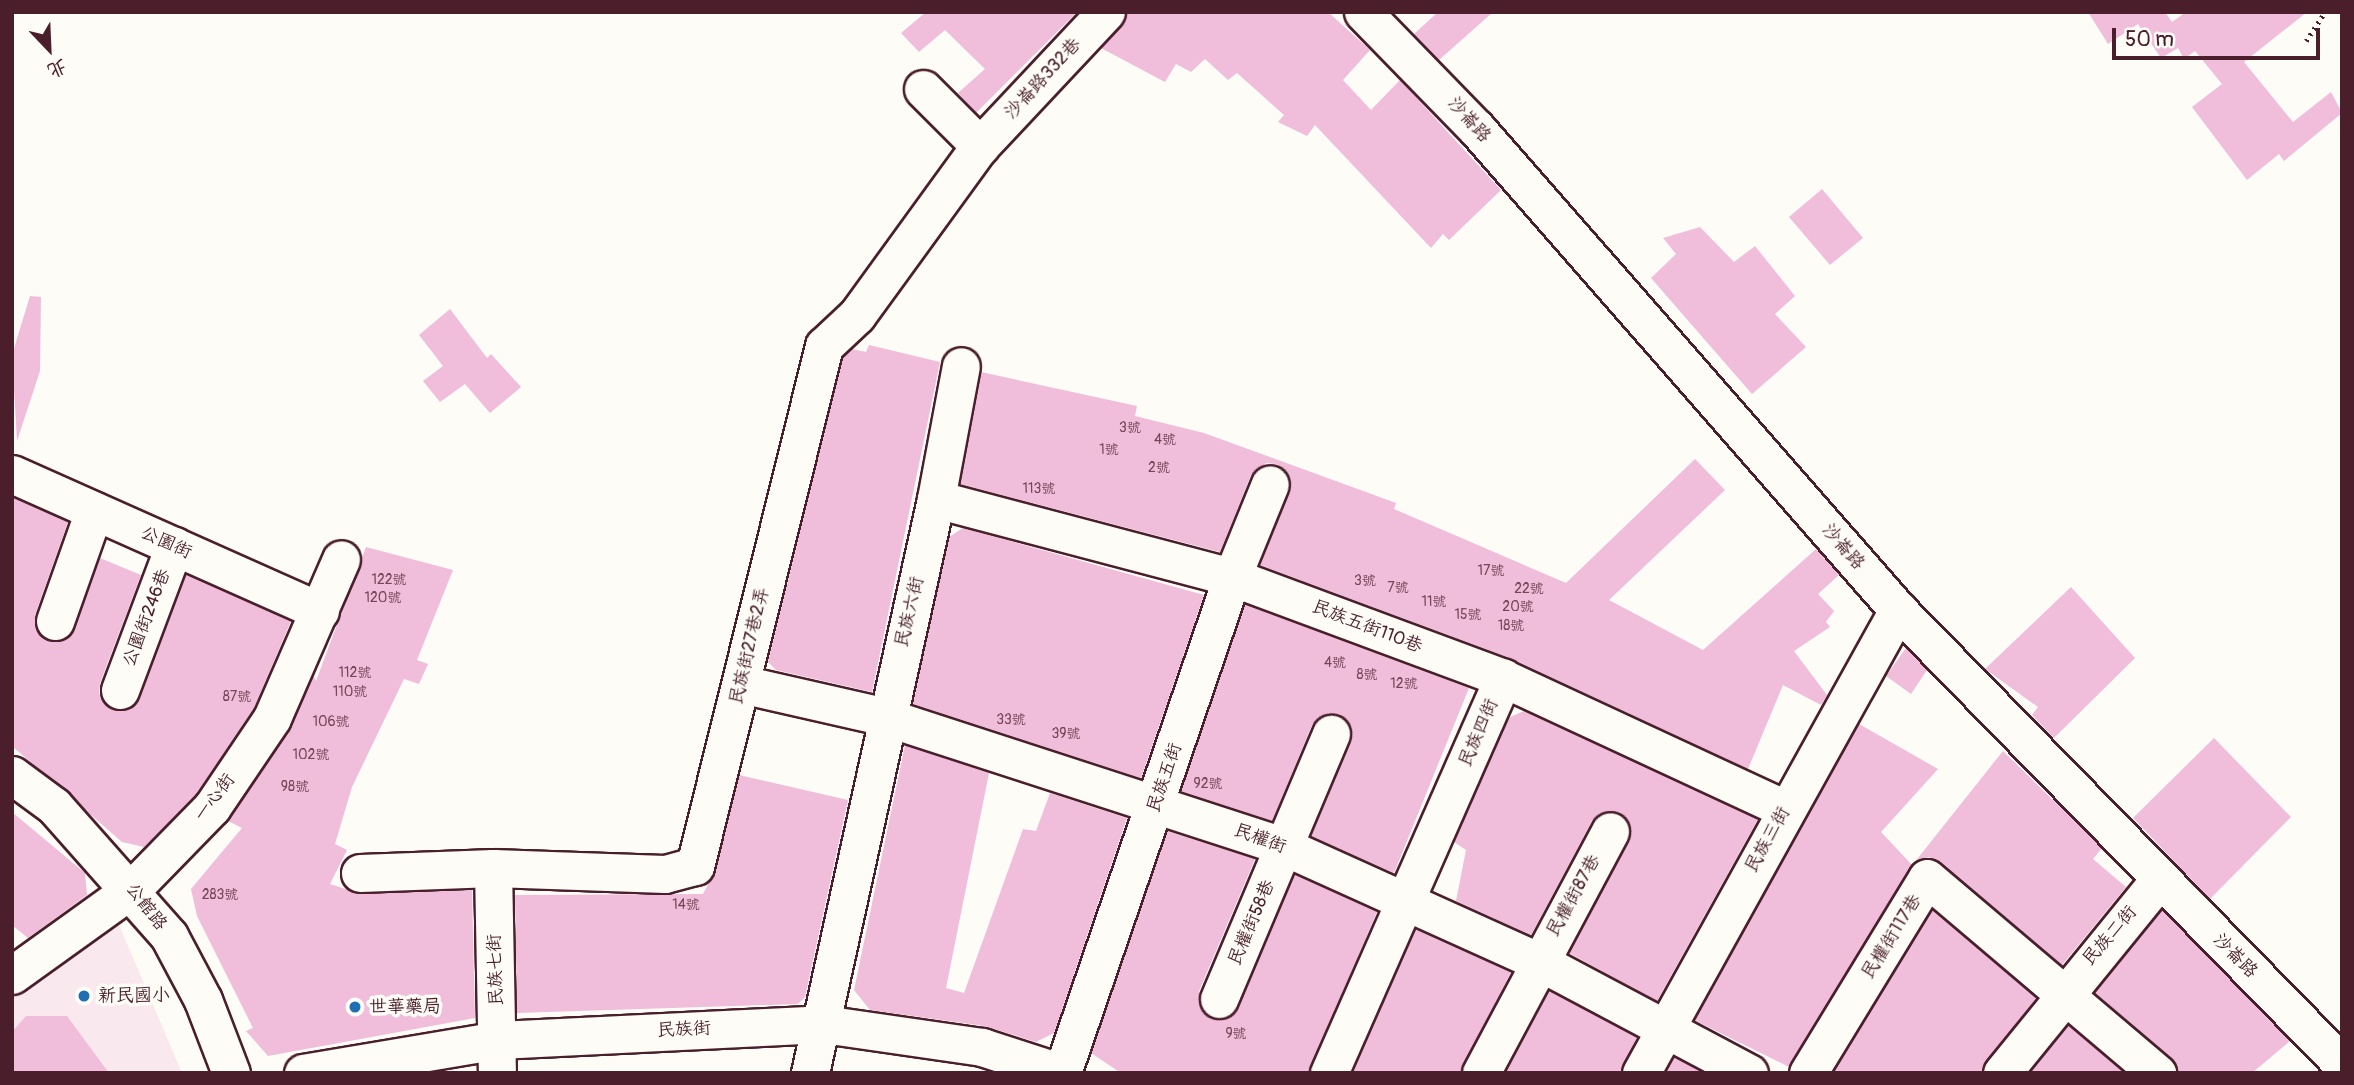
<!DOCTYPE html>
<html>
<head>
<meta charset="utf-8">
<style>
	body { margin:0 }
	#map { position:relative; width:2354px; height:1085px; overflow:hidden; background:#fdfcf7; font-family:Pangolin,"LXGW WenKai TC",sans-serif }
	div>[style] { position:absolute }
	.built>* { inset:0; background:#f9e9ef }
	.building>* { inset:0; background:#f0bddb }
	.path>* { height:4.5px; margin-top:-2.25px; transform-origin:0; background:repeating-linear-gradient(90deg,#4a1f2b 0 2px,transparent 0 7px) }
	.roads { filter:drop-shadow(2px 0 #4a1f2b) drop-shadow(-2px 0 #4a1f2b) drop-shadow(0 2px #4a1f2b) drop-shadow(0 -2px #4a1f2b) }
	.minor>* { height:37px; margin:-18.5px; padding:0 18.5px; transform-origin:18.5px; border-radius:18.5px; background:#fdfcf7 }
	.dots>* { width:19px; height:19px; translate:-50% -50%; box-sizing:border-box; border:4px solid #fdfcf7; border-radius:50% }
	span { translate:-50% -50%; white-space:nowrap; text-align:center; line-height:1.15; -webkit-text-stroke:7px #fdfcf7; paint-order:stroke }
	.number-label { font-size:14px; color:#744657 }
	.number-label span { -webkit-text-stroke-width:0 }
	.street-label { font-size:18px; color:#4a1f2b }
	.poi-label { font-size:18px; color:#4a1f2b }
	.left { translate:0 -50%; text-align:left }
	.frame { position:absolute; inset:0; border:14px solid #4a1f2b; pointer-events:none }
	.north { position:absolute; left:14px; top:14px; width:70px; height:70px; -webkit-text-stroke:5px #fdfcf7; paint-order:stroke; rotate:157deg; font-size:19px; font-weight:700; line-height:28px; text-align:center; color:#4a1f2b }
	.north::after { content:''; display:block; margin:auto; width:24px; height:32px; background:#4a1f2b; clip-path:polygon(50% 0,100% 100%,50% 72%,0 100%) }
	.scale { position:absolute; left:2112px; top:28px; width:208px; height:32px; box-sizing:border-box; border:4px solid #4a1f2b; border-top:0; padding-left:9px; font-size:21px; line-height:24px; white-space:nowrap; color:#4a1f2b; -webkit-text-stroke:5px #fdfcf7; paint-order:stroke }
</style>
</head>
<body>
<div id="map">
	<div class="built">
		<div style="clip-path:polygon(117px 920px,182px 1073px,12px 1073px,12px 998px)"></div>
	</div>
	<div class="building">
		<div style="clip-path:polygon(926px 12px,1077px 12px,976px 113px,958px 93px,985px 69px,945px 30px,919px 52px,901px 33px)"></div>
		<div style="clip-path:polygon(1126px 12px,1328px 12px,1370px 50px,1343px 80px,1371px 110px,1400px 80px,1501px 190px,1449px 240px,1443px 234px,1431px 248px,1315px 125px,1307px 136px,1278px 122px,1284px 115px,1237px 73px,1228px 80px,1205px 59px,1191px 72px,1176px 64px,1165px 82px,1101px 48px)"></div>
		<div style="clip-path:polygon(1438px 12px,1493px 12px,1439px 60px,1414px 34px)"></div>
		<div style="clip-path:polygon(2088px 12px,2165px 12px,2172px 22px,2186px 12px,2307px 12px,2244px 62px,2293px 122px,2331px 92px,2342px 113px,2284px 161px,2279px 154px,2247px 180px,2192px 107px,2222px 84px,2195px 51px,2184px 59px,2178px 48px,2161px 58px,2138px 24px,2108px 44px)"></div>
		<div style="clip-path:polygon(1822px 189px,1863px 238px,1830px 265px,1789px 217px)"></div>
		<div style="clip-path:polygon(1700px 227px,1734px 262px,1755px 246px,1795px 296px,1775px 314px,1806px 347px,1752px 394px,1651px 278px,1676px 254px,1663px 238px)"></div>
		<div style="clip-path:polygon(30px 296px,41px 297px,40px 371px,17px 441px,12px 355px)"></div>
		<div style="clip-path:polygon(450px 309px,487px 358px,491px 354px,521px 387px,490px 413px,465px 384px,440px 402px,423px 381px,443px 366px,419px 335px)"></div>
		<div style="clip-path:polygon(869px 345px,940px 362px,872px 692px,776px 670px,768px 662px,843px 357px,852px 349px,866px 352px)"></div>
		<div style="clip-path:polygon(981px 372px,1137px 406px,1135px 416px,1204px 433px,1396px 503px,1394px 509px,1566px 583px,1695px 459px,1725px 490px,1609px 600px,1703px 650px,1816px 549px,1839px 575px,1818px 594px,1834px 611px,1826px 622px,1830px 627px,1794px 651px,1827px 695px,1821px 705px,1783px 685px,1748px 769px,1510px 658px,1260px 565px,1290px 491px,1287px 472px,1277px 464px,1266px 463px,1251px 475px,1220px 552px,960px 484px)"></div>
		<div style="clip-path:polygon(12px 497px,68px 522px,35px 615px,35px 625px,47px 640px,59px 641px,74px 629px,100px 558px,141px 575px,100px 683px,99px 694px,112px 709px,124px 711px,140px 697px,186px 574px,291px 621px,254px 708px,196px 794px,144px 847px,122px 842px,12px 746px)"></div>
		<div style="clip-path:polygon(963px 528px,1204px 595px,1141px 778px,913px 704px,949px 537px)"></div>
		<div style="clip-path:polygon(366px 547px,453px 570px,417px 660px,428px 664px,419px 684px,404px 679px,352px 787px,335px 844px,347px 850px,330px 884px,361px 894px,472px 890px,475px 1018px,268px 1056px,246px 1031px,253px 1028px,197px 916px,191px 889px,242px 828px,228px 821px,290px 730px,313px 675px,316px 681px)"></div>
		<div style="clip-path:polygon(2071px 587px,2135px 658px,2054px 738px,2032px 715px,2038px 707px,1985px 669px)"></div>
		<div style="clip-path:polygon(1245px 604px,1469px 688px,1394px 873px,1311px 836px,1351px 742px,1348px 722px,1339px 714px,1319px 717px,1312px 725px,1272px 821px,1181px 791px)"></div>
		<div style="clip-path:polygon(1906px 648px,1927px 670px,1911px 694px,1886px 676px)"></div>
		<div style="clip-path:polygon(1524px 711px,1758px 819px,1657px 1001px,1569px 953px,1629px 840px,1628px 821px,1619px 812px,1600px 813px,1592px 821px,1531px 935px,1456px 901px,1466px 850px,1454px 842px,1508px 718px)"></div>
		<div style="clip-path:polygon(1859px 724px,1938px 769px,1881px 832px,1912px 865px,1789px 1067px,1694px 1020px)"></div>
		<div style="clip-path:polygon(2214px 738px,2291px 817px,2210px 899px,2133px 818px)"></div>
		<div style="clip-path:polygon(905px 745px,989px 773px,946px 988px,964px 993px,1023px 829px,1036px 831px,1050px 793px,1127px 818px,1054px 1033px,1036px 1042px,985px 1026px,870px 1010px,854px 990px)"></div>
		<div style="clip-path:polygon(2003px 751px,2102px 848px,2093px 859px,2126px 887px,2062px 965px,1941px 862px,1929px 857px,1914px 863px)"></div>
		<div style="clip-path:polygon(739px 775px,848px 800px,805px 997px,798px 1004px,517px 1013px,515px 895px,703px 894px,715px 871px)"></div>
		<div style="clip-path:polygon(12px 812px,85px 873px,87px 895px,28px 938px,12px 925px)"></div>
		<div style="clip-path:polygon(1167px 831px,1255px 859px,1199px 991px,1202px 1011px,1211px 1019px,1222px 1020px,1238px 1008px,1294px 874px,1377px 912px,1308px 1073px,1121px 1073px,1091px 1053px)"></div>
		<div style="clip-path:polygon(1932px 910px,2036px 998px,1981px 1073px,1833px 1073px)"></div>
		<div style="clip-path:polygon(2162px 910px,2290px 1041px,2252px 1073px,2177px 1073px,2171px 1057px,2094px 992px)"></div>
		<div style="clip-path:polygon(1415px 929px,1511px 972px,1460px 1073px,1352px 1073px)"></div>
		<div style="clip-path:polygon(1549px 990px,1637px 1037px,1620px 1073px,1505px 1073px)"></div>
		<div style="clip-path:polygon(26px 1016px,67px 1016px,109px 1073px,12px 1073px,12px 1032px)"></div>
		<div style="clip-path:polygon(2068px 1025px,2124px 1073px,2029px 1073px)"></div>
		<div style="clip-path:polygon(1674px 1057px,1704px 1073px,1665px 1073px)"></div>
	</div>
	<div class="path">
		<div style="left:2306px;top:41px;width:35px;rotate:-57deg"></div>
	</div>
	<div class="roads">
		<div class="minor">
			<div style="left:1363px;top:12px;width:162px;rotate:45.8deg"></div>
			<div style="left:1476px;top:128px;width:641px;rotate:48.8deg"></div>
			<div style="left:1898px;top:610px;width:635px;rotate:45.64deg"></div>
			<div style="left:923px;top:89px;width:81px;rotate:45deg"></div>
			<div style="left:12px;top:474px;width:337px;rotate:24deg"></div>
			<div style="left:936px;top:499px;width:135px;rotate:-79.4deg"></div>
			<div style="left:55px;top:621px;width:117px;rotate:-70.5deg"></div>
			<div style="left:741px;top:684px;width:149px;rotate:12.8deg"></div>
			<div style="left:886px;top:717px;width:420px;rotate:18deg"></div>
			<div style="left:1285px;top:847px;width:277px;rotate:24.3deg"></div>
			<div style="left:1538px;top:961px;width:239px;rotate:28deg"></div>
			<div style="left:120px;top:690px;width:154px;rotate:-69.4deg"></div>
			<div style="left:12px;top:775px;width:52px;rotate:36.4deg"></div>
			<div style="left:54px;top:806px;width:174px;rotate:48.5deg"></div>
			<div style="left:169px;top:936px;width:72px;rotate:62deg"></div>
			<div style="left:203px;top:1000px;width:78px;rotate:69deg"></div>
			<div style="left:493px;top:868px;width:205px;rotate:88.9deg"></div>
			<div style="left:360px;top:873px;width:133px;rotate:-2.2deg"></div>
			<div style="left:493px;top:868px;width:172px;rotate:2deg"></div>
			<div style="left:665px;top:874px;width:31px;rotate:-15deg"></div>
			<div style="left:695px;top:866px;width:536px;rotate:-76.07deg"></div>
			<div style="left:824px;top:346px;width:45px;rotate:-43.2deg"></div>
			<div style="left:857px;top:315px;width:209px;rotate:-54deg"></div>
			<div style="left:980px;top:146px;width:184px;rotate:-46.8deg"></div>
			<div style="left:12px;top:975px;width:149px;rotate:-35.7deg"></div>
			<div style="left:133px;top:888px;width:113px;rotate:-45.7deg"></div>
			<div style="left:212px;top:807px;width:107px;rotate:-56deg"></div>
			<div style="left:272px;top:718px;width:173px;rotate:-66.5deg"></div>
			<div style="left:1219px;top:999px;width:288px;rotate:-67.1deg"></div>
			<div style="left:303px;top:1073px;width:198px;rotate:-9.6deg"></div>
			<div style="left:498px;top:1040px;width:325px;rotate:-2.8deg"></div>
			<div style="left:823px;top:1024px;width:161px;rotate:8.2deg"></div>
			<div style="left:982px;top:1047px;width:84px;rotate:18deg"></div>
			<div style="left:810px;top:1073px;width:588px;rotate:-77.62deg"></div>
			<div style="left:936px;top:499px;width:306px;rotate:14.8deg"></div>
			<div style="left:1232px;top:577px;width:289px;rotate:20.4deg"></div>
			<div style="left:1062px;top:1073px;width:524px;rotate:-71.08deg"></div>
			<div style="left:1232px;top:577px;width:100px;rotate:-67.8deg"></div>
			<div style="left:1329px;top:1073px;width:432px;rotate:-66.2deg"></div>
			<div style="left:1503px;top:678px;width:311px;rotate:24.9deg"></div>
			<div style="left:1481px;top:1073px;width:274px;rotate:-61.9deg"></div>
			<div style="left:1641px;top:1073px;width:530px;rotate:-60.97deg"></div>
			<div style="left:1808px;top:1073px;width:228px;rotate:-58.6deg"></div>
			<div style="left:1927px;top:878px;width:302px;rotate:40.3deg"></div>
			<div style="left:2002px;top:1073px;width:247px;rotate:-50.9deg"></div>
		</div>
	</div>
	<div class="dots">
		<div style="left:84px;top:996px;background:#1f6fb2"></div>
		<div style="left:355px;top:1007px;background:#1f6fb2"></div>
	</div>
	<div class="number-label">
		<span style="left:1130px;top:428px">3號</span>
		<span style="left:1165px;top:440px">4號</span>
		<span style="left:1109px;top:450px">1號</span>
		<span style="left:1159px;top:468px">2號</span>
		<span style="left:1039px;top:489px">113號</span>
		<span style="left:1491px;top:571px">17號</span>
		<span style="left:389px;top:580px">122號</span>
		<span style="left:1365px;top:581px">3號</span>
		<span style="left:1398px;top:588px">7號</span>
		<span style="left:1529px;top:589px">22號</span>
		<span style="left:383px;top:598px">120號</span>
		<span style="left:1434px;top:602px">11號</span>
		<span style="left:1518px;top:607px">20號</span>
		<span style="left:1468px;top:615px">15號</span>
		<span style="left:1511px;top:626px">18號</span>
		<span style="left:1335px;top:663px">4號</span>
		<span style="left:355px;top:673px">112號</span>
		<span style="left:1367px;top:675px">8號</span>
		<span style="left:1404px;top:684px">12號</span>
		<span style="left:350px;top:692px">110號</span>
		<span style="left:237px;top:697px">87號</span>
		<span style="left:1011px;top:720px">33號</span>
		<span style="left:331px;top:722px">106號</span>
		<span style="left:1066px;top:734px">39號</span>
		<span style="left:311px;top:755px">102號</span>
		<span style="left:1208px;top:784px">92號</span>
		<span style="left:295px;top:787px">98號</span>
		<span style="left:220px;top:895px">283號</span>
		<span style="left:686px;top:905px">14號</span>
		<span style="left:1236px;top:1034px">9號</span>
	</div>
	<div class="street-label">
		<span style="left:1043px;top:79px;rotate:-47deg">沙崙路332巷</span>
		<span style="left:1469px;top:120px;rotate:48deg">沙崙路</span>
		<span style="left:166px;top:543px;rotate:24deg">公園街</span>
		<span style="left:1843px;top:547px;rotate:49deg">沙崙路</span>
		<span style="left:910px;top:612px;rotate:-77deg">民族六街</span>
		<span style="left:147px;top:618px;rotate:-69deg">公園街246巷</span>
		<span style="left:1367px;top:627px;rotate:21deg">民族五街110巷</span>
		<span style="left:750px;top:646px;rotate:-77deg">民族街27巷2弄</span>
		<span style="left:1479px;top:733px;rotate:-67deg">民族四街</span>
		<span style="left:1165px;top:778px;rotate:-71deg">民族五街</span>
		<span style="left:215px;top:798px;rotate:-53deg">一心街</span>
		<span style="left:1260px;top:839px;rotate:20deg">民權街</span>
		<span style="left:1768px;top:840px;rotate:-61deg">民族三街</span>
		<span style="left:1574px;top:896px;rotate:-61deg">民權街87巷</span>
		<span style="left:146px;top:907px;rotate:52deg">公館路</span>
		<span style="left:1252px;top:923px;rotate:-67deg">民權街58巷</span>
		<span style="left:2110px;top:936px;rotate:-49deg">民族二街</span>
		<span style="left:1892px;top:937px;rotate:-58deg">民權街117巷</span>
		<span style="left:2235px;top:956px;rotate:45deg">沙崙路</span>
		<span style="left:496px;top:970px;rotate:-92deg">民族七街</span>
		<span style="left:684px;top:1030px;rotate:-3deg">民族街</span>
	</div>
	<div class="poi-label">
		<span class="left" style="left:98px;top:996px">新民國小</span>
		<span class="left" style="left:369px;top:1007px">世華藥局</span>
	</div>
	<div class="frame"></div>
	<div class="north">北</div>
	<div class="scale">50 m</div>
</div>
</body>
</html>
